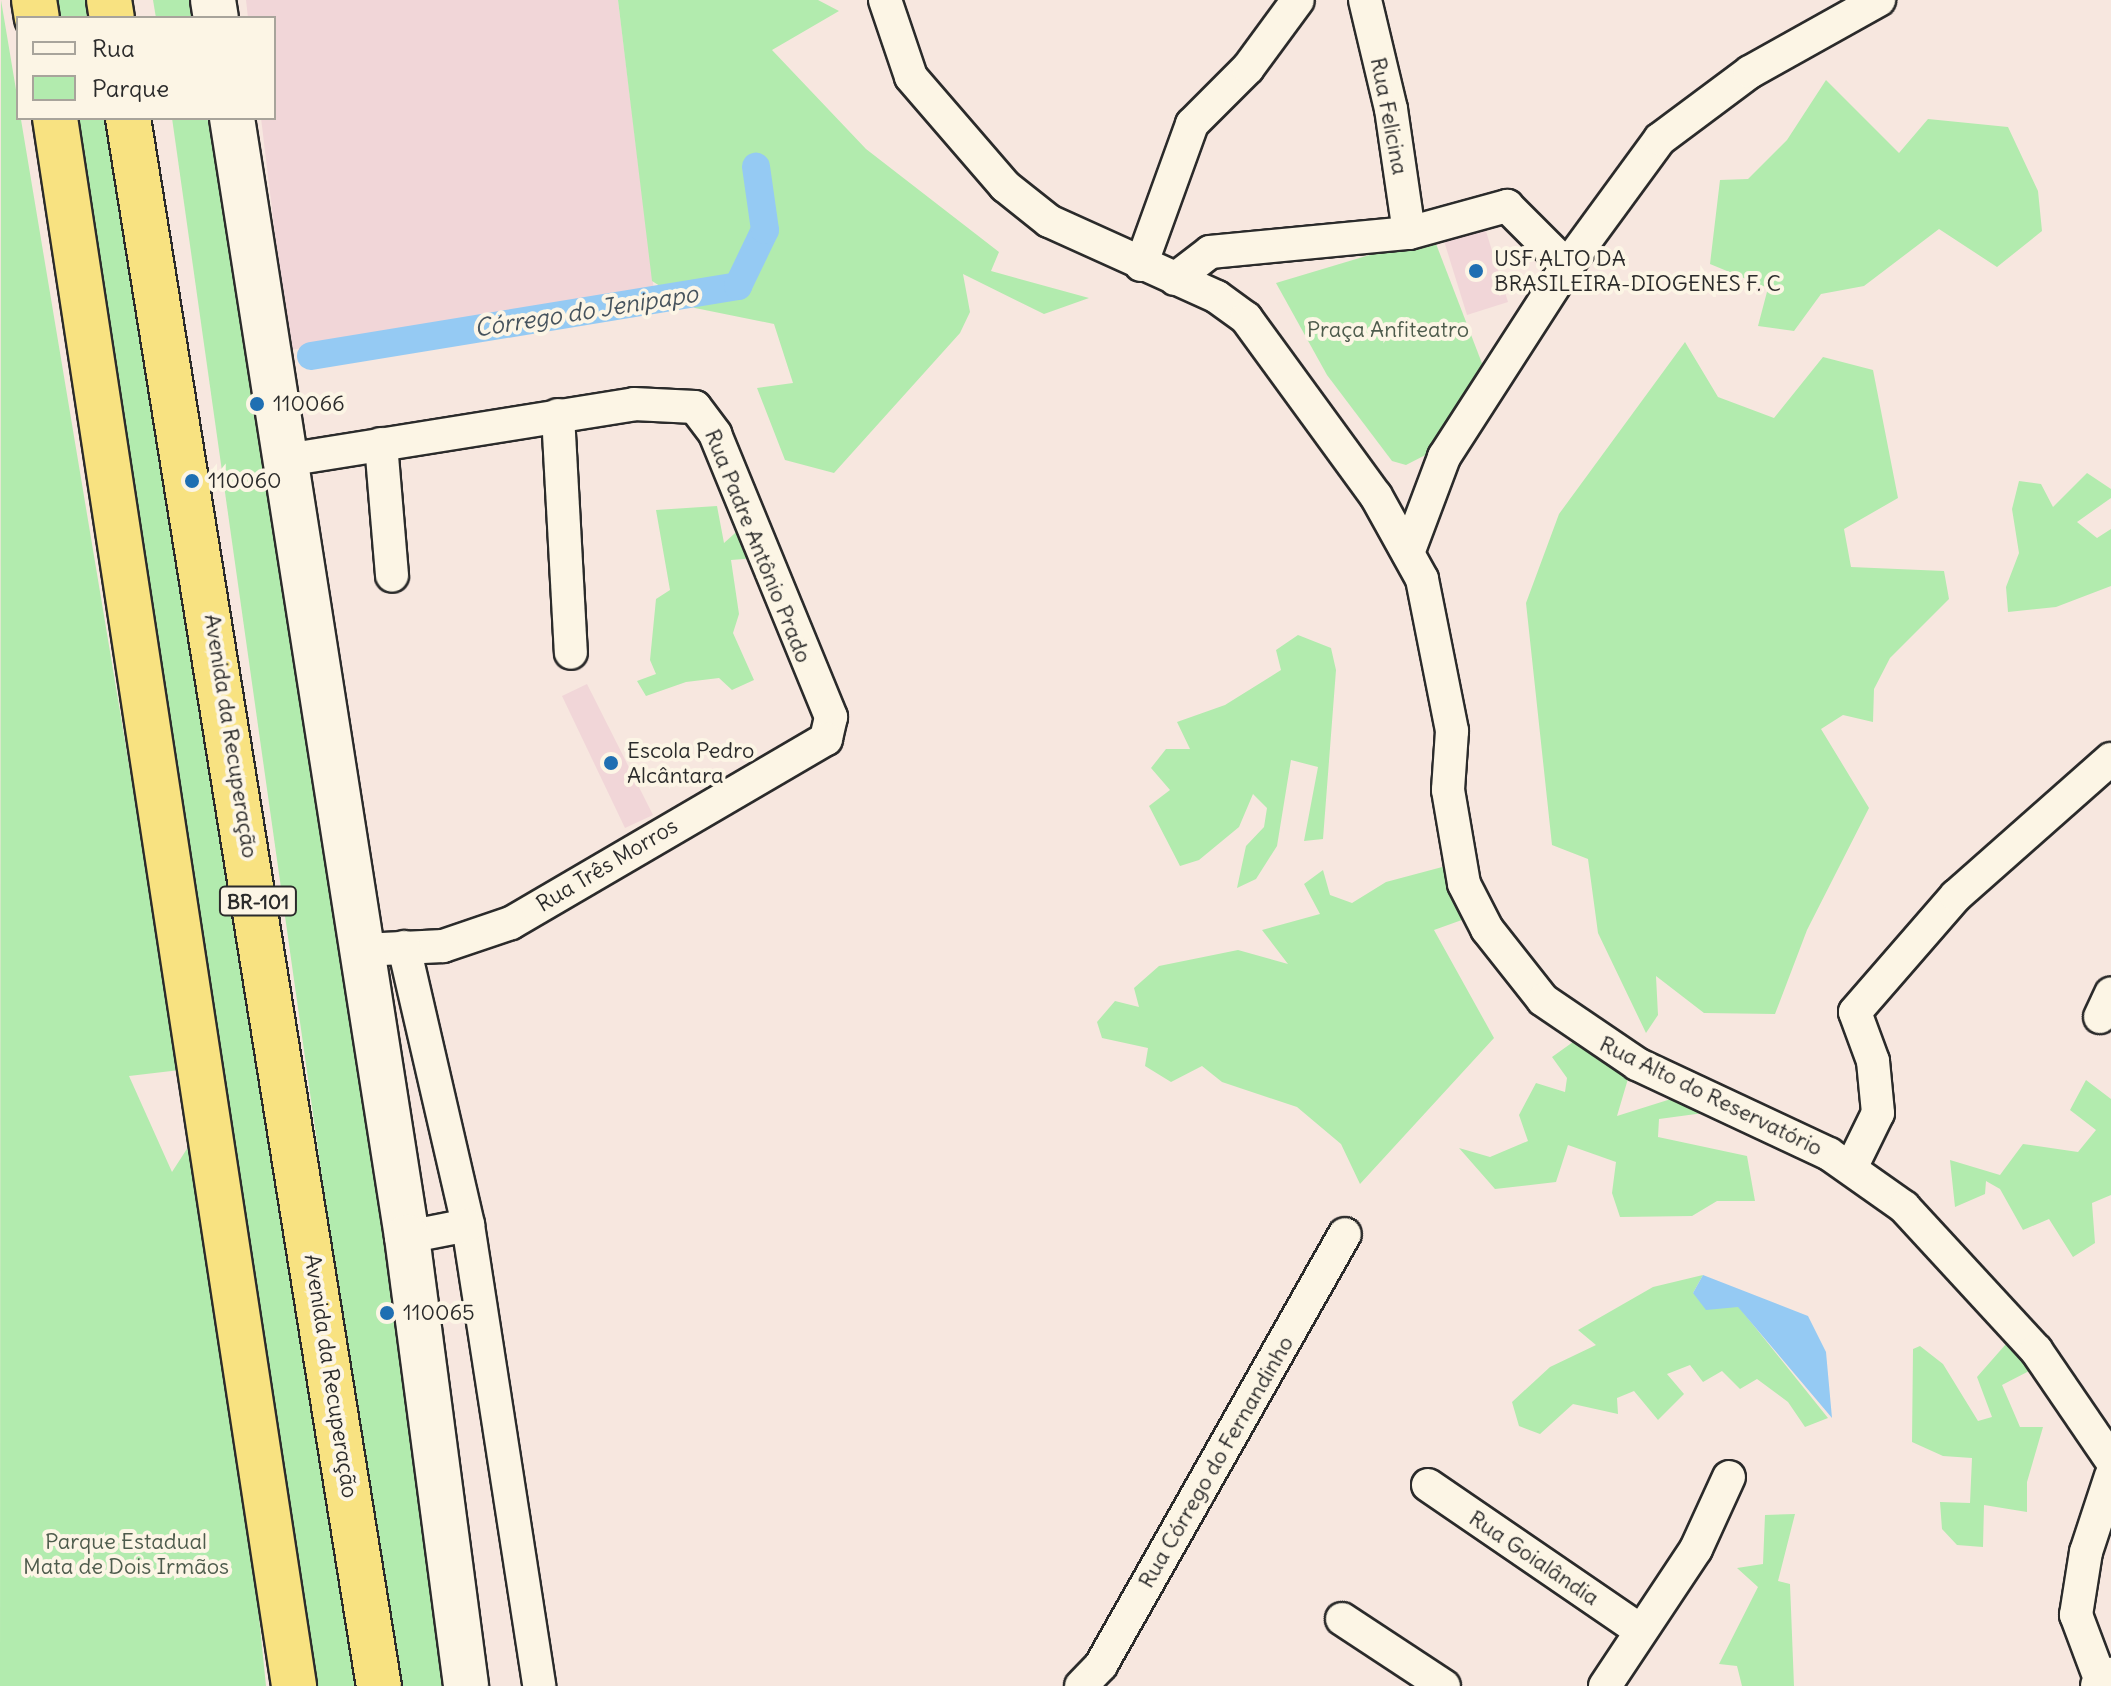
<!DOCTYPE html>
<html>
<head>
<meta charset="utf-8">
<style>
	body { margin:0 }
	#map { position:relative; width:2111px; height:1686px; overflow:hidden; background:#f7e7df; font-family:Delius,sans-serif }
	div>[style] { position:absolute }
	.built>* { inset:0; background:#f1d6d8 }
	.green>* { inset:0; background:#b2ebae }
	.water>* { inset:0; background:#95caf3 }
	.canal>* { height:28px; margin:-14px; padding:0 14px; transform-origin:14px; border-radius:14px; background:#95caf3 }
	.roads { filter:drop-shadow(2px 0 #2b2b2b) drop-shadow(-2px 0 #2b2b2b) drop-shadow(0 2px #2b2b2b) drop-shadow(0 -2px #2b2b2b) }
	.minor>* { height:32px; margin:-16px; padding:0 16px; transform-origin:16px; border-radius:16px; background:#fcf5e5 }
	.tertiary>* { height:40px; margin:-20px; padding:0 20px; transform-origin:20px; border-radius:20px; background:#fcf5e5 }
	.secondary>* { height:44px; margin:-22px; padding:0 22px; transform-origin:22px; border-radius:22px; background:#fcf5e5 }
	.trunk>* { height:44px; margin:-22px; padding:0 22px; transform-origin:22px; border-radius:22px; background:#f8e281 }
	.dots>* { width:22px; height:22px; translate:-50% -50%; box-sizing:border-box; border:4px solid #fcf5e5; border-radius:50% }
	span { translate:-50% -50%; white-space:nowrap; text-align:center; line-height:1.15; -webkit-text-stroke:8px #fcf5e5; paint-order:stroke }
	.shield-label span { padding:2px 6px; background:#fcf5e5; border:2px solid; border-radius:6px; -webkit-text-stroke-width:0 }
	.shield-label { font-size:20px; color:#2b2b2b; font-weight:700 }
	.street-label { font-size:22px; color:#2b2b2b }
	.poi-label { font-size:22px; color:#2b2b2b }
	.left { translate:0 -50%; text-align:left }
	.park-label { font-size:22px; color:#4d5b4c }
	.water-label { font-size:24px; color:#46535d; font-style:italic }
	.legend { position:absolute; left:16px; top:16px; width:260px; height:104px; box-sizing:border-box; background:#fcf5e5; border:2px solid #a8a49b; margin:0; padding:10px 14px; list-style:none; font-size:24px; color:#2b2b2b }
	.legend li { display:flex; align-items:center; gap:16px; height:40px }
	.legend b { width:40px; border:2px solid #a8a49b }
</style>
</head>
<body>
<div id="map">
	<div class="built">
		<div style="clip-path:polygon(246px 0,618px 0,655px 299px,289px 350px,261px 118px,274px 118px,274px 18px,248px 18px)"></div>
		<div style="clip-path:polygon(1485px 228px,1508px 302px,1467px 315px,1444px 241px)"></div>
		<div style="clip-path:polygon(587px 684px,653px 815px,625px 828px,562px 696px)"></div>
	</div>
	<div class="green">
		<div style="clip-path:polygon(1px 0,180px 1070px,129px 1076px,172px 1172px,192px 1141px,242px 1449px,266px 1686px,0 1686px)"></div>
		<div style="clip-path:polygon(51px 0,97px 0,100px 18px,54px 18px)"></div>
		<div style="clip-path:polygon(153px 0,194px 0,198px 18px,156px 18px)"></div>
		<div style="clip-path:polygon(618px 0,818px 0,839px 11px,772px 50px,866px 149px,999px 252px,991px 271px,1089px 298px,1044px 314px,963px 274px,970px 312px,960px 333px,834px 473px,785px 460px,757px 388px,793px 383px,774px 324px,695px 308px,652px 281px)"></div>
		<div style="clip-path:polygon(1826px 80px,1899px 153px,1928px 119px,2008px 127px,2038px 191px,2042px 231px,1997px 267px,1939px 229px,1864px 286px,1821px 294px,1794px 331px,1758px 326px,1768px 288px,1710px 264px,1720px 180px,1748px 179px,1787px 140px)"></div>
		<div style="clip-path:polygon(71px 118px,117px 118px,363px 1686px,316px 1686px)"></div>
		<div style="clip-path:polygon(172px 118px,214px 118px,352px 978px,453px 1686px,394px 1686px)"></div>
		<div style="clip-path:polygon(1433px 236px,1483px 366px,1441px 447px,1406px 465px,1392px 461px,1327px 375px,1276px 283px)"></div>
		<div style="clip-path:polygon(1685px 342px,1718px 397px,1774px 418px,1823px 357px,1873px 370px,1898px 498px,1844px 529px,1851px 567px,1944px 571px,1949px 599px,1890px 658px,1874px 689px,1873px 722px,1843px 715px,1821px 729px,1869px 808px,1807px 930px,1775px 1014px,1704px 1013px,1656px 976px,1658px 1015px,1646px 1033px,1598px 933px,1588px 859px,1552px 845px,1526px 603px,1559px 514px)"></div>
		<div style="clip-path:polygon(2087px 473px,2111px 489px,2111px 498px,2077px 522px,2097px 538px,2111px 529px,2111px 586px,2056px 607px,2008px 612px,2006px 587px,2019px 553px,2012px 509px,2019px 481px,2041px 484px,2053px 507px)"></div>
		<div style="clip-path:polygon(717px 506px,724px 543px,743px 526px,756px 558px,731px 560px,739px 614px,733px 633px,754px 680px,732px 690px,719px 678px,686px 682px,646px 696px,637px 681px,656px 674px,650px 660px,656px 599px,670px 590px,656px 510px)"></div>
		<div style="clip-path:polygon(1298px 635px,1331px 648px,1336px 670px,1323px 839px,1304px 841px,1318px 767px,1291px 760px,1277px 846px,1256px 879px,1237px 888px,1246px 846px,1264px 827px,1267px 808px,1253px 794px,1239px 827px,1199px 860px,1180px 866px,1149px 806px,1170px 790px,1151px 768px,1166px 749px,1190px 749px,1177px 722px,1225px 705px,1281px 670px,1276px 650px)"></div>
		<div style="clip-path:polygon(1446px 866px,1473px 916px,1434px 930px,1494px 1038px,1360px 1184px,1341px 1144px,1297px 1107px,1222px 1082px,1202px 1066px,1171px 1082px,1145px 1066px,1148px 1048px,1102px 1038px,1097px 1022px,1115px 1001px,1139px 1007px,1134px 988px,1159px 966px,1238px 950px,1288px 964px,1262px 930px,1320px 914px,1304px 884px,1323px 870px,1330px 895px,1352px 903px,1386px 882px)"></div>
		<div style="clip-path:polygon(1573px 1042px,1630px 1072px,1617px 1116px,1671px 1099px,1711px 1112px,1659px 1119px,1658px 1137px,1747px 1156px,1755px 1201px,1717px 1201px,1692px 1216px,1620px 1217px,1612px 1193px,1616px 1162px,1568px 1145px,1556px 1182px,1495px 1189px,1459px 1148px,1490px 1157px,1528px 1141px,1519px 1115px,1536px 1083px,1565px 1092px,1567px 1078px,1552px 1057px)"></div>
		<div style="clip-path:polygon(2086px 1080px,2111px 1099px,2111px 1195px,2092px 1203px,2095px 1243px,2073px 1257px,2049px 1219px,2023px 1230px,2000px 1189px,1986px 1181px,1985px 1194px,1955px 1207px,1950px 1160px,2000px 1175px,2023px 1144px,2078px 1152px,2096px 1130px,2070px 1110px)"></div>
		<div style="clip-path:polygon(1703px 1275px,1693px 1293px,1738px 1306px,1828px 1418px,1805px 1427px,1788px 1402px,1757px 1379px,1740px 1389px,1722px 1371px,1703px 1382px,1690px 1365px,1667px 1374px,1684px 1394px,1658px 1420px,1634px 1391px,1617px 1398px,1618px 1414px,1573px 1404px,1540px 1434px,1519px 1426px,1512px 1402px,1550px 1367px,1596px 1345px,1578px 1330px,1653px 1287px)"></div>
		<div style="clip-path:polygon(2006px 1344px,2031px 1370px,2002px 1385px,2020px 1427px,2043px 1427px,2027px 1482px,2027px 1512px,1984px 1505px,1983px 1547px,1957px 1545px,1942px 1529px,1940px 1502px,1970px 1503px,1972px 1458px,1943px 1456px,1912px 1442px,1913px 1349px,1920px 1346px,1943px 1364px,1978px 1421px,1992px 1417px,1977px 1377px)"></div>
		<div style="clip-path:polygon(1795px 1514px,1778px 1581px,1790px 1584px,1794px 1686px,1742px 1686px,1737px 1666px,1719px 1664px,1758px 1587px,1737px 1568px,1763px 1564px,1765px 1515px)"></div>
	</div>
	<div class="water">
		<div style="clip-path:polygon(1703px 1275px,1808px 1316px,1826px 1352px,1832px 1418px,1738px 1307px,1706px 1310px,1693px 1293px)"></div>
	</div>
	<div class="canal">
		<div style="left:311px;top:356px;width:433px;rotate:-9.3deg"></div>
		<div style="left:738px;top:286px;width:62px;rotate:-64.3deg"></div>
		<div style="left:765px;top:230px;width:64px;rotate:-98.1deg"></div>
	</div>
	<div class="roads">
		<div class="minor">
			<div style="left:885px;top:0;width:81px;rotate:71.3deg"></div>
			<div style="left:911px;top:77px;width:144px;rotate:49.2deg"></div>
			<div style="left:1005px;top:186px;width:56px;rotate:38.5deg"></div>
			<div style="left:1049px;top:221px;width:184px;rotate:24.3deg"></div>
			<div style="left:1217px;top:297px;width:36px;rotate:36deg"></div>
			<div style="left:1246px;top:318px;width:220px;rotate:53.9deg"></div>
			<div style="left:1376px;top:496px;width:95px;rotate:61deg"></div>
			<div style="left:1422px;top:579px;width:155px;rotate:78.8deg"></div>
			<div style="left:1452px;top:731px;width:59px;rotate:93.9deg"></div>
			<div style="left:1448px;top:790px;width:95px;rotate:80.3deg"></div>
			<div style="left:1464px;top:884px;width:51px;rotate:62.9deg"></div>
			<div style="left:1487px;top:929px;width:90px;rotate:51.7deg"></div>
			<div style="left:1543px;top:1000px;width:114px;rotate:34.2deg"></div>
			<div style="left:1637px;top:1064px;width:212px;rotate:25.1deg"></div>
			<div style="left:1829px;top:1154px;width:92px;rotate:35.2deg"></div>
			<div style="left:1904px;top:1207px;width:195px;rotate:47.3deg"></div>
			<div style="left:2036px;top:1350px;width:133px;rotate:55.7deg"></div>
			<div style="left:1365px;top:0;width:112px;rotate:76.6deg"></div>
			<div style="left:1391px;top:109px;width:125px;rotate:81.7deg"></div>
			<div style="left:1141px;top:265px;width:150px;rotate:-70.1deg"></div>
			<div style="left:1192px;top:124px;width:79px;rotate:-45deg"></div>
			<div style="left:1248px;top:68px;width:84px;rotate:-53.7deg"></div>
			<div style="left:1175px;top:279px;width:44px;rotate:-37.6deg"></div>
			<div style="left:1210px;top:252px;width:200px;rotate:-5.5deg"></div>
			<div style="left:1409px;top:233px;width:102px;rotate:-15.4deg"></div>
			<div style="left:1507px;top:206px;width:85px;rotate:45deg"></div>
			<div style="left:558px;top:415px;width:238px;rotate:86.9deg"></div>
			<div style="left:381px;top:444px;width:132px;rotate:85.2deg"></div>
			<div style="left:286px;top:460px;width:352px;rotate:-9.1deg"></div>
			<div style="left:634px;top:404px;width:61px;rotate:2.8deg"></div>
			<div style="left:695px;top:407px;width:34px;rotate:53deg"></div>
			<div style="left:715px;top:434px;width:306px;rotate:67.7deg"></div>
			<div style="left:831px;top:717px;width:23px;rotate:103deg"></div>
			<div style="left:826px;top:739px;width:365px;rotate:149.7deg"></div>
			<div style="left:511px;top:923px;width:72px;rotate:161.3deg"></div>
			<div style="left:443px;top:946px;width:81px;rotate:177.2deg"></div>
			<div style="left:1408px;top:553px;width:103px;rotate:-69.4deg"></div>
			<div style="left:1444px;top:457px;width:227px;rotate:-57.2deg"></div>
			<div style="left:1567px;top:266px;width:157px;rotate:-53.8deg"></div>
			<div style="left:1660px;top:139px;width:112px;rotate:-36.7deg"></div>
			<div style="left:1750px;top:72px;width:148px;rotate:-29.2deg"></div>
			<div style="left:404px;top:947px;width:285px;rotate:77deg"></div>
			<div style="left:468px;top:1225px;width:466px;rotate:81.2deg"></div>
			<div style="left:2100px;top:1017px;width:26px;rotate:-65deg"></div>
			<div style="left:1851px;top:1168px;width:61px;rotate:-63.9deg"></div>
			<div style="left:1878px;top:1113px;width:52px;rotate:-95.5deg"></div>
			<div style="left:1873px;top:1061px;width:52px;rotate:-110.2deg"></div>
			<div style="left:1855px;top:1012px;width:154px;rotate:-49deg"></div>
			<div style="left:1956px;top:896px;width:207px;rotate:-41.5deg"></div>
			<div style="left:407px;top:1237px;width:62px;rotate:-11.1deg"></div>
			<div style="left:1428px;top:1485px;width:258px;rotate:34.4deg"></div>
			<div style="left:1342px;top:1619px;width:122px;rotate:33.3deg"></div>
			<div style="left:2102px;top:1684px;width:74px;rotate:-110.6deg"></div>
			<div style="left:2076px;top:1615px;width:64px;rotate:-81deg"></div>
			<div style="left:2086px;top:1552px;width:80px;rotate:-71.8deg"></div>
			<div style="left:1081px;top:1686px;width:29px;rotate:-46deg"></div>
			<div style="left:1101px;top:1665px;width:495px;rotate:-60.5deg"></div>
			<div style="left:1605px;top:1686px;width:164px;rotate:-56.4deg"></div>
			<div style="left:1696px;top:1549px;width:79px;rotate:-65.4deg"></div>
		</div>
		<div class="tertiary">
			<div style="left:2101px;top:1686px;width:13px;rotate:-39deg"></div>
		</div>
		<div class="secondary">
			<div style="left:213px;top:0;width:18px;rotate:81deg"></div>
			<div style="left:232px;top:118px;width:1133px;rotate:81.11deg"></div>
			<div style="left:407px;top:1237px;width:453px;rotate:82.5deg"></div>
		</div>
		<div class="trunk">
			<div style="left:34px;top:0;width:18px;rotate:81deg"></div>
			<div style="left:109px;top:0;width:18px;rotate:81deg"></div>
			<div style="left:55px;top:118px;width:1586px;rotate:81.33deg"></div>
			<div style="left:128px;top:118px;width:1588px;rotate:80.91deg"></div>
		</div>
	</div>
	<div class="dots">
		<div style="left:1476px;top:271px;background:#1f6fb2"></div>
		<div style="left:257px;top:404px;background:#1f6fb2"></div>
		<div style="left:192px;top:481px;background:#1f6fb2"></div>
		<div style="left:611px;top:763px;background:#1f6fb2"></div>
		<div style="left:387px;top:1313px;background:#1f6fb2"></div>
	</div>
	<div class="shield-label">
		<span style="left:258px;top:901px">BR-101</span>
	</div>
	<div class="street-label">
		<span style="left:1389px;top:116px;rotate:79deg">Rua Felicina</span>
		<span style="left:758px;top:546px;rotate:68deg">Rua Padre Antônio Prado</span>
		<span style="left:231px;top:736px;rotate:81deg">Avenida da Recuperação</span>
		<span style="left:607px;top:865px;rotate:-31deg">Rua Três Morros</span>
		<span style="left:1711px;top:1096px;rotate:26deg">Rua Alto do Reservatório</span>
		<span style="left:331px;top:1376px;rotate:81deg">Avenida da Recuperação</span>
		<span style="left:1216px;top:1462px;rotate:-60deg">Rua Córrego do Fernandinho</span>
		<span style="left:1534px;top:1558px;rotate:34deg">Rua Goialândia</span>
	</div>
	<div class="poi-label">
		<span class="left" style="left:1494px;top:271px">USF ALTO DA<br>BRASILEIRA-DIOGENES F. C</span>
		<span class="left" style="left:273px;top:404px">110066</span>
		<span class="left" style="left:208px;top:481px">110060</span>
		<span class="left" style="left:627px;top:763px">Escola Pedro<br>Alcântara</span>
		<span class="left" style="left:403px;top:1313px">110065</span>
	</div>
	<div class="park-label">
		<span style="left:1388px;top:330px">Praça Anfiteatro</span>
		<span style="left:126px;top:1554px">Parque Estadual<br>Mata de Dois Irmãos</span>
	</div>
	<div class="water-label">
		<span style="left:586px;top:311px;rotate:-9deg">Córrego do Jenipapo</span>
	</div>
	<ul class="legend">
	<li><b style="height:10px;background:#fcf5e5"></b>Rua</li>
	<li><b style="height:22px;background:#b2ebae"></b>Parque</li>
	</ul>
</div>
</body>
</html>
